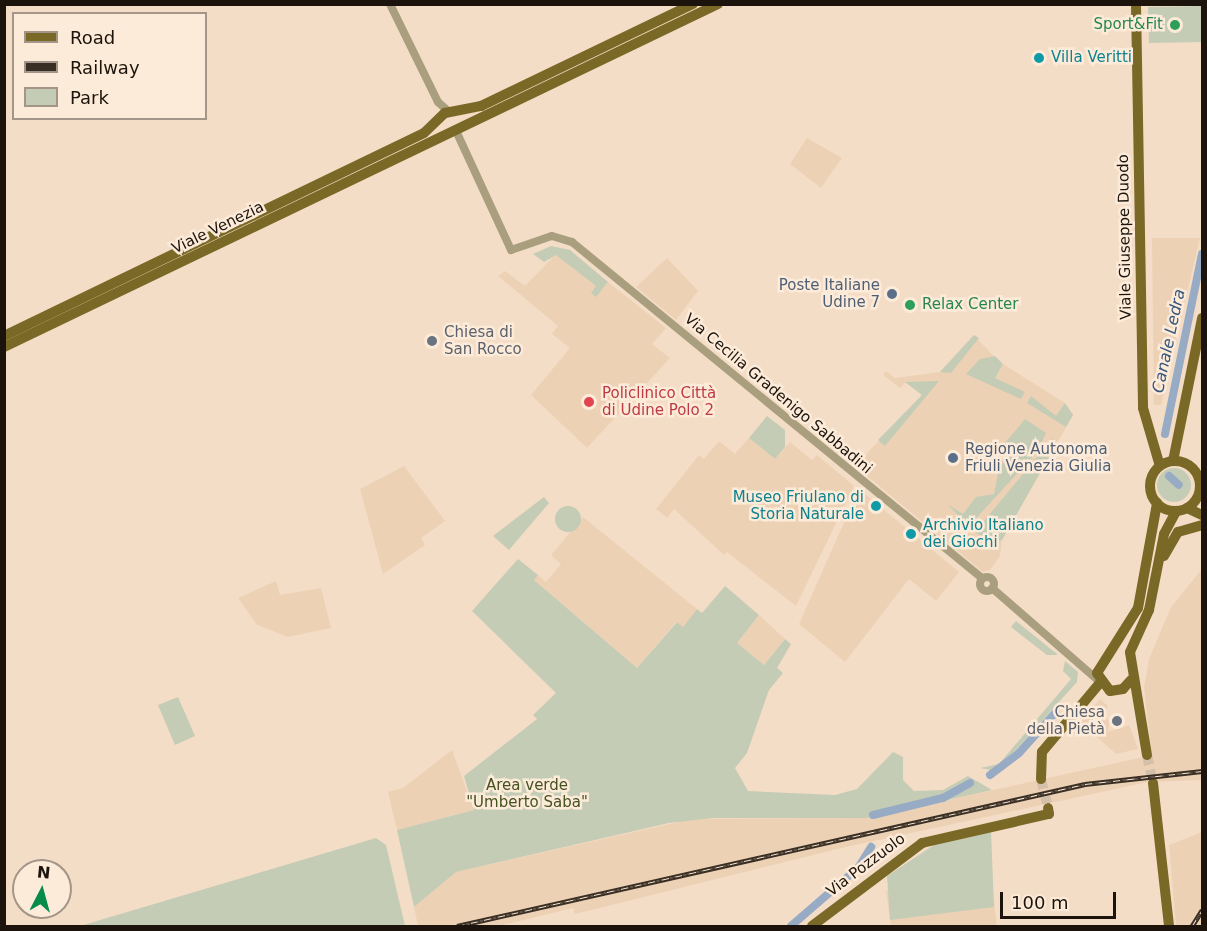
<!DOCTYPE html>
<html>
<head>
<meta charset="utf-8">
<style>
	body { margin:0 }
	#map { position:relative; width:1207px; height:931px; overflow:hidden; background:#f4ddc6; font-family:"DejaVu Sans",sans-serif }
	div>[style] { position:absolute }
	.built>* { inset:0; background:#edd1b5 }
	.green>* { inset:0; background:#c4ccb5 }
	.round { border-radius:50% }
	.canal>* { height:8px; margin:-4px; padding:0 4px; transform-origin:4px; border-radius:4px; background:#98abc5 }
	.major-tunnel>* { height:10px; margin-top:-5px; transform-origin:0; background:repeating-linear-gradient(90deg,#d4bfaa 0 10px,transparent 0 15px) }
	.minor>* { height:8px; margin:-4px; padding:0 4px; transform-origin:4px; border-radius:4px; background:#a99f7f }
	.minor>.ring { margin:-4px; padding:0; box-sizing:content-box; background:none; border:8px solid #a99f7f; border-radius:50% }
	.major>* { height:10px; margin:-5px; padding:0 5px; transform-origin:5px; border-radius:5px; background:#7a6826 }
	.major>.ring { margin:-5px; padding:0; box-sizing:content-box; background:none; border:10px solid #7a6826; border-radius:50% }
	.rail>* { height:4.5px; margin-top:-2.25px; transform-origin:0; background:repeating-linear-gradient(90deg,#fdebd9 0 7px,#392f25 0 14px); box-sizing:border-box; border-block:2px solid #392f25 }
	.dots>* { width:16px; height:16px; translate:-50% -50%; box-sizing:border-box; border:3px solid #fdebd9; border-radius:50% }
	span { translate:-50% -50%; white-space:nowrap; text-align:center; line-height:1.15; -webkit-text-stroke:5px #fdebd9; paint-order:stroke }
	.leisure-label { font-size:15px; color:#27864d }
	.right { translate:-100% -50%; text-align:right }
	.left { translate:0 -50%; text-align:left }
	.culture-label { font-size:15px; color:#0d838f }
	.street-label { font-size:15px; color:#1c140c }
	.service-label { font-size:15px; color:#4e5e75 }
	.worship-label { font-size:15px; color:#5b616d }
	.health-label { font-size:15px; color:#be3a42 }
	.park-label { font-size:15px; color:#455222 }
	.water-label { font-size:16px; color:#38567c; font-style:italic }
	.frame { position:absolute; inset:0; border:6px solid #1c140c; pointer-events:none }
	.legend { position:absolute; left:12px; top:12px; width:195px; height:108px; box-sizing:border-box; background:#fdebd9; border:2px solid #a39587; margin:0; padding:8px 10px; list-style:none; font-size:18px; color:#1c140c }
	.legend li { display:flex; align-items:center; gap:12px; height:30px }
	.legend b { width:30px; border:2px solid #a39587 }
	.north { position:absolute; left:12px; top:859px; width:60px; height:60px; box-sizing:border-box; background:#fdebd9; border:2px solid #a39587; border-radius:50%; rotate:6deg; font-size:16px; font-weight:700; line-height:24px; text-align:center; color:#1c140c }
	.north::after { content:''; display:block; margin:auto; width:21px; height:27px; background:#058c49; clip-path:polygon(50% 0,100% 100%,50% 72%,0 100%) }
	.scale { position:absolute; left:1000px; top:892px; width:116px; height:27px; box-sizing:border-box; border:3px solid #1c140c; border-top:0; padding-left:8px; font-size:18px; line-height:21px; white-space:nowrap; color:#1c140c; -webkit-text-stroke:4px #fdebd9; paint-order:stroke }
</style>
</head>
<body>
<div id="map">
	<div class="built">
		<div style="clip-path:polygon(807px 138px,842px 158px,821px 188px,790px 164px)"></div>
		<div style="clip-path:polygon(1152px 238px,1200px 238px,1161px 405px,1154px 405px)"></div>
		<div style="clip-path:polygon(556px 254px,596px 286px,596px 296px,608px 282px,666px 328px,652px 344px,670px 358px,587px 448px,531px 395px,570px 348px,552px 334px,558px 326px,498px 276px,505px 271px,525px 286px)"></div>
		<div style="clip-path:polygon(667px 258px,698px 291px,676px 320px,636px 287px)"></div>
		<div style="clip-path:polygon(974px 335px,998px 361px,1065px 403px,1073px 415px,1002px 540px,1000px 556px,990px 570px,983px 572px,855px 466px,922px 395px,906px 382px,900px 388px,883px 375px,886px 371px,895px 378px,940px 372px)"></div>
		<div style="clip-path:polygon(749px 438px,775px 459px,790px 442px,812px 460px,817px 455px,854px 486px,796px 606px,727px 552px,724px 555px,674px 509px,667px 518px,656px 509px,699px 455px,704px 459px,719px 441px,735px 454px)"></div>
		<div style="clip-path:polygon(404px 466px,445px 521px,421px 538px,425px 545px,383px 574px,360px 489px)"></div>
		<div style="clip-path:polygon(865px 494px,959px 572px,936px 601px,909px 579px,845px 662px,799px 624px,846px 518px)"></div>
		<div style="clip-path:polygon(583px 517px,697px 609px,683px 627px,676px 622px,637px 668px,534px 580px,538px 575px,546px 582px,561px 564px,551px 555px)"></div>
		<div style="clip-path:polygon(1202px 569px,1202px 780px,1148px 782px,846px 847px,575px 914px,573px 908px,499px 926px,418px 926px,414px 907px,456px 872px,692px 819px,867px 818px,1152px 755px,1144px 688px,1149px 659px,1171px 607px)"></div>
		<div style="clip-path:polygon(276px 581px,280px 595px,321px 588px,331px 628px,288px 637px,257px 625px,238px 598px)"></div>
		<div style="clip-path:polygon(759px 615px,785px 639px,764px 665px,737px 643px)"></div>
		<div style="clip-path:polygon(1100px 699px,1108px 706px,1103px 713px,1110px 722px,1108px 732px,1129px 725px,1138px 749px,1116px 754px,1080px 722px)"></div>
		<div style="clip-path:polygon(452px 750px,474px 810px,397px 830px,388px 792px,403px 788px)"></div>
		<div style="clip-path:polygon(1202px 832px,1202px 926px,1176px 926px,1169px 845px)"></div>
		<div style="clip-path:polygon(991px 877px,997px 926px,891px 926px,886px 891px)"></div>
	</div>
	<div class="green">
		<div style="clip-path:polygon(1202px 6px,1202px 42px,1149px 43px,1148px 7px)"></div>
		<div style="clip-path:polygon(551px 246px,570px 250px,608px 282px,596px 297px,591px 293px,596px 286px,556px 255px,544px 262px,533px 254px)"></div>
		<div style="clip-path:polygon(974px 335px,979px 338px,951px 373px,940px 372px)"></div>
		<div style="clip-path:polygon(995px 356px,1003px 364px,995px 378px,1025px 392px,1021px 399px,966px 374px,980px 359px)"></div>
		<div style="clip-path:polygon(939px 381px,885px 446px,878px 440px,922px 395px,905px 382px)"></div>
		<div style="clip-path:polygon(1031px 396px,1056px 416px,1065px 403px,1073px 415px,1066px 427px,1027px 403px)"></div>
		<div style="clip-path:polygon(767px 416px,785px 430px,785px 447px,775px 459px,749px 438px)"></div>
		<div style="clip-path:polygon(1025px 419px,1046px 433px,1037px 452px,969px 526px,947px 504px,963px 514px,976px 497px,994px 494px,999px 468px,1010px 455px,1001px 448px)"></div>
		<div style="clip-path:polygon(1052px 439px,1057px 443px,1002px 540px,990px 543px,975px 532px)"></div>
		<div class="round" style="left:1157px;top:468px;width:34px;height:34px"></div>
		<div style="clip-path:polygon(544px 497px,549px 503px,509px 550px,493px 536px)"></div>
		<div class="round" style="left:555px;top:506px;width:26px;height:26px"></div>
		<div style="clip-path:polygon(518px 559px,538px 575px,534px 580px,637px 668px,677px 622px,683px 627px,697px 609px,702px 613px,725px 586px,759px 615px,737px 643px,764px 665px,785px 639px,791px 644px,777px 668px,783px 673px,769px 690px,747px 753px,735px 768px,748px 791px,835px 795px,857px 789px,893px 752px,903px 757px,903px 780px,914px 791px,943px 790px,968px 776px,992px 790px,867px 818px,713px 818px,669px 823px,456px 872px,414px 907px,397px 830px,474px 810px,464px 776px,537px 719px,533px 715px,556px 693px,472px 611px)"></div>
		<div style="clip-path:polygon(1016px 621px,1057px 654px,1057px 655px,1047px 655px,1011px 627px)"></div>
		<div style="clip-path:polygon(1065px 661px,1078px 672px,1077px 682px,1006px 761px,991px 770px,980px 768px,999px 764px,1071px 679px,1063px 671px)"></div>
		<div style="clip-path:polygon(178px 697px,195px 736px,175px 745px,158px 705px)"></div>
		<div style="clip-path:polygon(991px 831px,994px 907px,890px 920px,887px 876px,934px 845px)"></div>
		<div style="clip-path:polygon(376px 838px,386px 845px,405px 926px,80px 926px)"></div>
	</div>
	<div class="canal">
		<div style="left:1165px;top:434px;width:184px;rotate:-78.4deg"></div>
		<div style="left:1169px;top:476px;width:13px;rotate:42deg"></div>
		<div style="left:990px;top:775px;width:36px;rotate:-37deg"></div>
		<div style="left:1019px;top:753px;width:55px;rotate:-47.9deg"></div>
		<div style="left:873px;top:815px;width:72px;rotate:-13.7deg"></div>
		<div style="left:943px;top:798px;width:31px;rotate:-29deg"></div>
		<div style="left:791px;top:926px;width:89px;rotate:-40.9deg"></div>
		<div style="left:858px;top:868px;width:25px;rotate:-58deg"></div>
	</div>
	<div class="major-tunnel">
		<div style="left:1147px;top:755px;width:29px;rotate:78deg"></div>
		<div style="left:1041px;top:779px;width:30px;rotate:76deg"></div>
	</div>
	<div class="minor">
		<div style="left:390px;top:4px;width:109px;rotate:63.9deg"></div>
		<div style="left:438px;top:102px;width:15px;rotate:42deg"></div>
		<div style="left:457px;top:133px;width:129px;rotate:65.2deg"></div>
		<div style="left:511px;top:250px;width:43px;rotate:-18.9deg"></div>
		<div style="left:552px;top:236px;width:21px;rotate:17deg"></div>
		<div style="left:572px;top:242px;width:531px;rotate:39.35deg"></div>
		<div class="ring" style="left:980px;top:577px;width:6px;height:6px"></div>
		<div style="left:992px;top:588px;width:142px;rotate:41deg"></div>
	</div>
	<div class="major">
		<div style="left:1136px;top:4px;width:404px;rotate:89deg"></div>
		<div style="left:1143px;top:408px;width:60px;rotate:73.7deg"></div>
		<div style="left:4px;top:336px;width:466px;rotate:-25.8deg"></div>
		<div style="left:424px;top:133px;width:29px;rotate:-44deg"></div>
		<div style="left:445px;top:113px;width:37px;rotate:-11deg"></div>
		<div style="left:481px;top:106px;width:235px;rotate:-25.7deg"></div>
		<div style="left:4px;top:347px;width:792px;rotate:-25.66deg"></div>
		<div style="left:1173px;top:461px;width:146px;rotate:-78.5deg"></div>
		<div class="ring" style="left:1150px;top:461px;width:40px;height:40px"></div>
		<div style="left:1187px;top:508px;width:17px;rotate:25deg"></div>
		<div style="left:1164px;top:556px;width:28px;rotate:-60deg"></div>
		<div style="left:1178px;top:532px;width:25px;rotate:-16deg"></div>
		<div style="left:1131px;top:680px;width:12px;rotate:132deg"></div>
		<div style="left:1123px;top:689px;width:13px;rotate:171deg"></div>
		<div style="left:1110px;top:691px;width:22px;rotate:-126deg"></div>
		<div style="left:1097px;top:673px;width:77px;rotate:-57.8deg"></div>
		<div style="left:1138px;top:608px;width:107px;rotate:-79.7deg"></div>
		<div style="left:1147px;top:755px;width:104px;rotate:-99.4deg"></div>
		<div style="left:1130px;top:652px;width:46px;rotate:-65.7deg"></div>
		<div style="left:1149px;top:610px;width:77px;rotate:-78.8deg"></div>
		<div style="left:1164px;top:534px;width:26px;rotate:-62deg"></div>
		<div style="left:1041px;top:779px;width:27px;rotate:-88deg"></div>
		<div style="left:1042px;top:752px;width:90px;rotate:-50deg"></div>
		<div style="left:1153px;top:783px;width:144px;rotate:83.6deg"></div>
		<div style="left:812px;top:926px;width:138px;rotate:-37deg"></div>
		<div style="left:922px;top:843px;width:130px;rotate:-12.9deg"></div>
		<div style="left:1049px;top:814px;width:6px;rotate:-99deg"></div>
	</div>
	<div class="rail">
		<div style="left:457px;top:926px;width:644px;rotate:-12.74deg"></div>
		<div style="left:1085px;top:784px;width:118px;rotate:-6.3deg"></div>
		<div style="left:1192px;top:926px;width:19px;rotate:-58deg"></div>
	</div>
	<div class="dots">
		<div style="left:1175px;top:25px;background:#2e9e5b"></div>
		<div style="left:1039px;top:58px;background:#0f9aa8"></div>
		<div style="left:892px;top:294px;background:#5c6f8a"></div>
		<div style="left:910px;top:305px;background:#2e9e5b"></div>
		<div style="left:432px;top:341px;background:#6b7280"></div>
		<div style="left:589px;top:402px;background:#e0444e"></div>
		<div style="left:953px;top:458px;background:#5c6f8a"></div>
		<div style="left:876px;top:506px;background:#0f9aa8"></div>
		<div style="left:911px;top:534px;background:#0f9aa8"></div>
		<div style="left:1117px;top:721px;background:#6b7280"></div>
	</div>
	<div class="leisure-label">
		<span class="right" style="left:1163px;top:25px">Sport&amp;Fit</span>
		<span class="left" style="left:922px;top:305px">Relax Center</span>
	</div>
	<div class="culture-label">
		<span class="left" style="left:1051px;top:58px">Villa Veritti</span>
		<span class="right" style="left:864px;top:506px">Museo Friulano di<br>Storia Naturale</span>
		<span class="left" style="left:923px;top:534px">Archivio Italiano<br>dei Giochi</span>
	</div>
	<div class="street-label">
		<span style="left:218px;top:228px;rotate:-26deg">Viale Venezia</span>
		<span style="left:1125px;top:237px;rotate:-91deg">Viale Giuseppe Duodo</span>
		<span style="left:778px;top:394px;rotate:40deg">Via Cecilia Gradenigo Sabbadini</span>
		<span style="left:866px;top:865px;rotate:-37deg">Via Pozzuolo</span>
	</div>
	<div class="service-label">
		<span class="right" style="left:880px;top:294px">Poste Italiane<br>Udine 7</span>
		<span class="left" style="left:965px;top:458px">Regione Autonoma<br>Friuli Venezia Giulia</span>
	</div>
	<div class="worship-label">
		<span class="left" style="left:444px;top:341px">Chiesa di<br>San Rocco</span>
		<span class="right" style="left:1105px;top:721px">Chiesa<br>della Pietà</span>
	</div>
	<div class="health-label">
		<span class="left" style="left:602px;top:402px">Policlinico Città<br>di Udine Polo 2</span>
	</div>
	<div class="park-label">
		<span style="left:527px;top:794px">Area verde<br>"Umberto Saba"</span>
	</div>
	<div class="water-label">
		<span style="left:1169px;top:341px;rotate:-78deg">Canale Ledra</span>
	</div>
	<div class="frame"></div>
	<ul class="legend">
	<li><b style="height:8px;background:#7a6826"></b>Road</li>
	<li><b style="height:8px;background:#392f25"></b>Railway</li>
	<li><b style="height:16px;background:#c4ccb5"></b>Park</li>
	</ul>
	<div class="north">N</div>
	<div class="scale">100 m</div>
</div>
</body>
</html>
